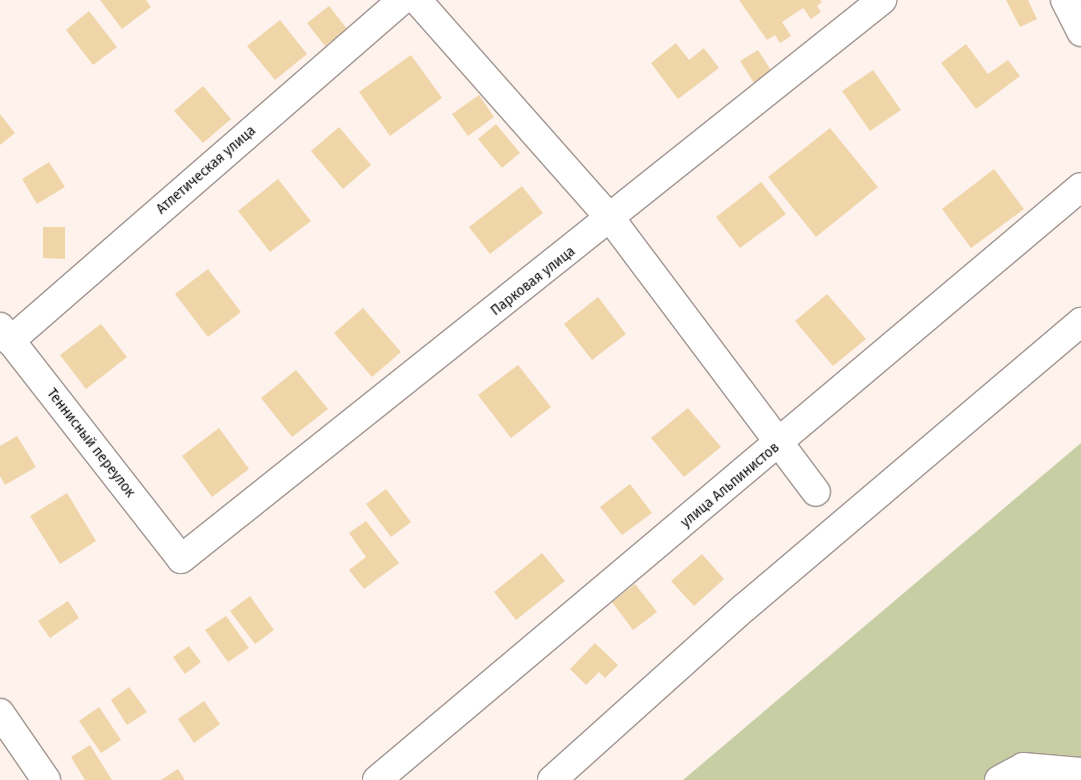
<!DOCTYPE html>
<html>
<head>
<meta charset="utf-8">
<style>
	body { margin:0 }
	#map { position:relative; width:1081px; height:780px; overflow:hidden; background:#fef2ed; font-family:"Fira Sans Condensed",sans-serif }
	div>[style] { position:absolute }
	.green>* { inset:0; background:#c7cea4 }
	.building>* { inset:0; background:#f0d5a8 }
	.roads { filter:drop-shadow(1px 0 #a19691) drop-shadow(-1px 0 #a19691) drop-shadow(0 1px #a19691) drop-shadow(0 -1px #a19691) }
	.minor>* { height:28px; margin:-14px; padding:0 14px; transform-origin:14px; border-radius:14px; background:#fff }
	span { translate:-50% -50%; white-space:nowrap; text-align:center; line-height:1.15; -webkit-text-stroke:4px #fff; paint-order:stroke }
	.street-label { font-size:15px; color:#100d0b }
</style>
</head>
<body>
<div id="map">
	<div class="green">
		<div style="clip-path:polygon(1081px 443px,1081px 780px,683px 780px)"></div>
	</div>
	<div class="building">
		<div style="clip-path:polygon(100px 0,146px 0,151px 7px,122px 29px)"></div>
		<div style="clip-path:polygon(739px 0,820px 0,822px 2px,817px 6px,821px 12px,811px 19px,803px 8px,782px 22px,791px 36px,780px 43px,775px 35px,767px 40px)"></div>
		<div style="clip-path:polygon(1006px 0,1028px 0,1037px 19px,1020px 27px)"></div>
		<div style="clip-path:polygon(329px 6px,347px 29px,325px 46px,307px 23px)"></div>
		<div style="clip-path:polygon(89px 11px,117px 47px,93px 65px,66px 30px)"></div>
		<div style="clip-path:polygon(280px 20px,307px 54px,275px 80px,247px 46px)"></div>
		<div style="clip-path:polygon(676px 43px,689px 60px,704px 48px,719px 68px,678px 99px,651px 63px)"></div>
		<div style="clip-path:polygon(966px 44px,988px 74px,1008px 60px,1020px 76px,976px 109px,941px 63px)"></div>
		<div style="clip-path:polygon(758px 50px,772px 72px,754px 83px,740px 61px)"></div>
		<div style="clip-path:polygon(411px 55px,442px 98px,390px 136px,359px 92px)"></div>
		<div style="clip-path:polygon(873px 70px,901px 110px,870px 131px,842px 91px)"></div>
		<div style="clip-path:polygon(203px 86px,231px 119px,203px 143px,174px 111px)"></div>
		<div style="clip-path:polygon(479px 95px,494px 117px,468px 136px,452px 114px)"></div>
		<div style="clip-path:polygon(0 114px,15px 133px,0 145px)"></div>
		<div style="clip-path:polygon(496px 124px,520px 153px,502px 168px,478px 139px)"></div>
		<div style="clip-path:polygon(339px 127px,371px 165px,343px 189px,311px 151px)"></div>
		<div style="clip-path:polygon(830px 128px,878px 187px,816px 237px,768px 177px)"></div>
		<div style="clip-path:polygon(49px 162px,65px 187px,37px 204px,22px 179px)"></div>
		<div style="clip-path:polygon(994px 169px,1024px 209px,971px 248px,942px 209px)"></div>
		<div style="clip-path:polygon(278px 179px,311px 221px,270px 252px,238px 211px)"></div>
		<div style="clip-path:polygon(761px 182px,786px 214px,740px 248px,716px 217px)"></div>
		<div style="clip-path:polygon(522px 186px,543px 213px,490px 254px,469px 227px)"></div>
		<div style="clip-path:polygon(43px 227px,65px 227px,65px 259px,43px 258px)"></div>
		<div style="clip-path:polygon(208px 269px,241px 312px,208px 337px,175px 294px)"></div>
		<div style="clip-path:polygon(827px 294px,866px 339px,833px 366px,795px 321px)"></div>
		<div style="clip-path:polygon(598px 297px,626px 334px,592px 360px,564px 324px)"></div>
		<div style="clip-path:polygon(363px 308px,401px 352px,372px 377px,334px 333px)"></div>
		<div style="clip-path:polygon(101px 324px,127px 357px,86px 389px,60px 355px)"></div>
		<div style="clip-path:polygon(518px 365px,551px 407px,511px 438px,478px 395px)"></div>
		<div style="clip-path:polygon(296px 370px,328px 409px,292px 437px,261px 398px)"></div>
		<div style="clip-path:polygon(688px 408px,721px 447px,684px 477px,651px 438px)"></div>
		<div style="clip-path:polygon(219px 428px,249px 469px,212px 497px,182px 456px)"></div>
		<div style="clip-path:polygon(17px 436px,36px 467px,5px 485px,0 476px,0 446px)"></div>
		<div style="clip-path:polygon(630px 484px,652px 513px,622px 535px,600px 507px)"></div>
		<div style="clip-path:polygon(386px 489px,411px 522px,391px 537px,366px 504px)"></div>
		<div style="clip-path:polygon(67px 493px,96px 541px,60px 564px,30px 516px)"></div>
		<div style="clip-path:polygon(366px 521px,399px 563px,364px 589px,349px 570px,366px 557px,349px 533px)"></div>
		<div style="clip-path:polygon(542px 553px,565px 581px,516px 620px,494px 592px)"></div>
		<div style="clip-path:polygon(702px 554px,724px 579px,694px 606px,671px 581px)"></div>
		<div style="clip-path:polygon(635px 584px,657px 612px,633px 630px,612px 602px)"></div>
		<div style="clip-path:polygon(250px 596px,274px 630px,255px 644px,230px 611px)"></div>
		<div style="clip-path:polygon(68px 601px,79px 618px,50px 638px,38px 621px)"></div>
		<div style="clip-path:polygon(226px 616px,249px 648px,228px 662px,205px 630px)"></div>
		<div style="clip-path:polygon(595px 643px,618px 665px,605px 678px,599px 672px,586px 685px,570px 669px)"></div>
		<div style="clip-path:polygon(189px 646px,201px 662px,185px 674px,173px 657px)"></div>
		<div style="clip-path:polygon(129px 687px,147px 712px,127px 725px,111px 700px)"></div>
		<div style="clip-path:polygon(204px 701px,220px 724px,194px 743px,178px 719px)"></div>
		<div style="clip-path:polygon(99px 707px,121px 740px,101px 753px,79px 721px)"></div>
		<div style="clip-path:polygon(90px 745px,112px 780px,85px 780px,71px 757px)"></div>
		<div style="clip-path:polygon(178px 769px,185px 780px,161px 780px)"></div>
	</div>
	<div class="roads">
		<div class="minor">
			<div style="left:417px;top:0;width:293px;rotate:48.5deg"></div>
			<div style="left:611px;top:219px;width:341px;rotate:53.1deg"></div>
			<div style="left:1065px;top:0;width:36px;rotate:63deg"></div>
			<div style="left:0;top:327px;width:294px;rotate:52deg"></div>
			<div style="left:181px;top:559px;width:897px;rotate:-38.57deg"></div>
			<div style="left:10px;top:341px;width:520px;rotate:-41.02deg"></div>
			<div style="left:0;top:713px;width:81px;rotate:55.5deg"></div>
			<div style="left:377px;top:780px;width:920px;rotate:-40.11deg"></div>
			<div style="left:552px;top:780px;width:259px;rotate:-41.9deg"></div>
			<div style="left:745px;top:607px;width:441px;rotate:-40.3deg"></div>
			<div style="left:999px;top:780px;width:27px;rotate:-28deg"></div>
			<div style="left:1023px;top:767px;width:58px;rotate:4.9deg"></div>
		</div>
	</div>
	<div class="street-label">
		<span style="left:206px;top:170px;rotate:-41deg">Атлетическая улица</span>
		<span style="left:533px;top:281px;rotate:-38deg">Парковая улица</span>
		<span style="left:91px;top:443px;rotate:52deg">Теннисный переулок</span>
		<span style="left:730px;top:485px;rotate:-40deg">улица Альпинистов</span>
	</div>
</div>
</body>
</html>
